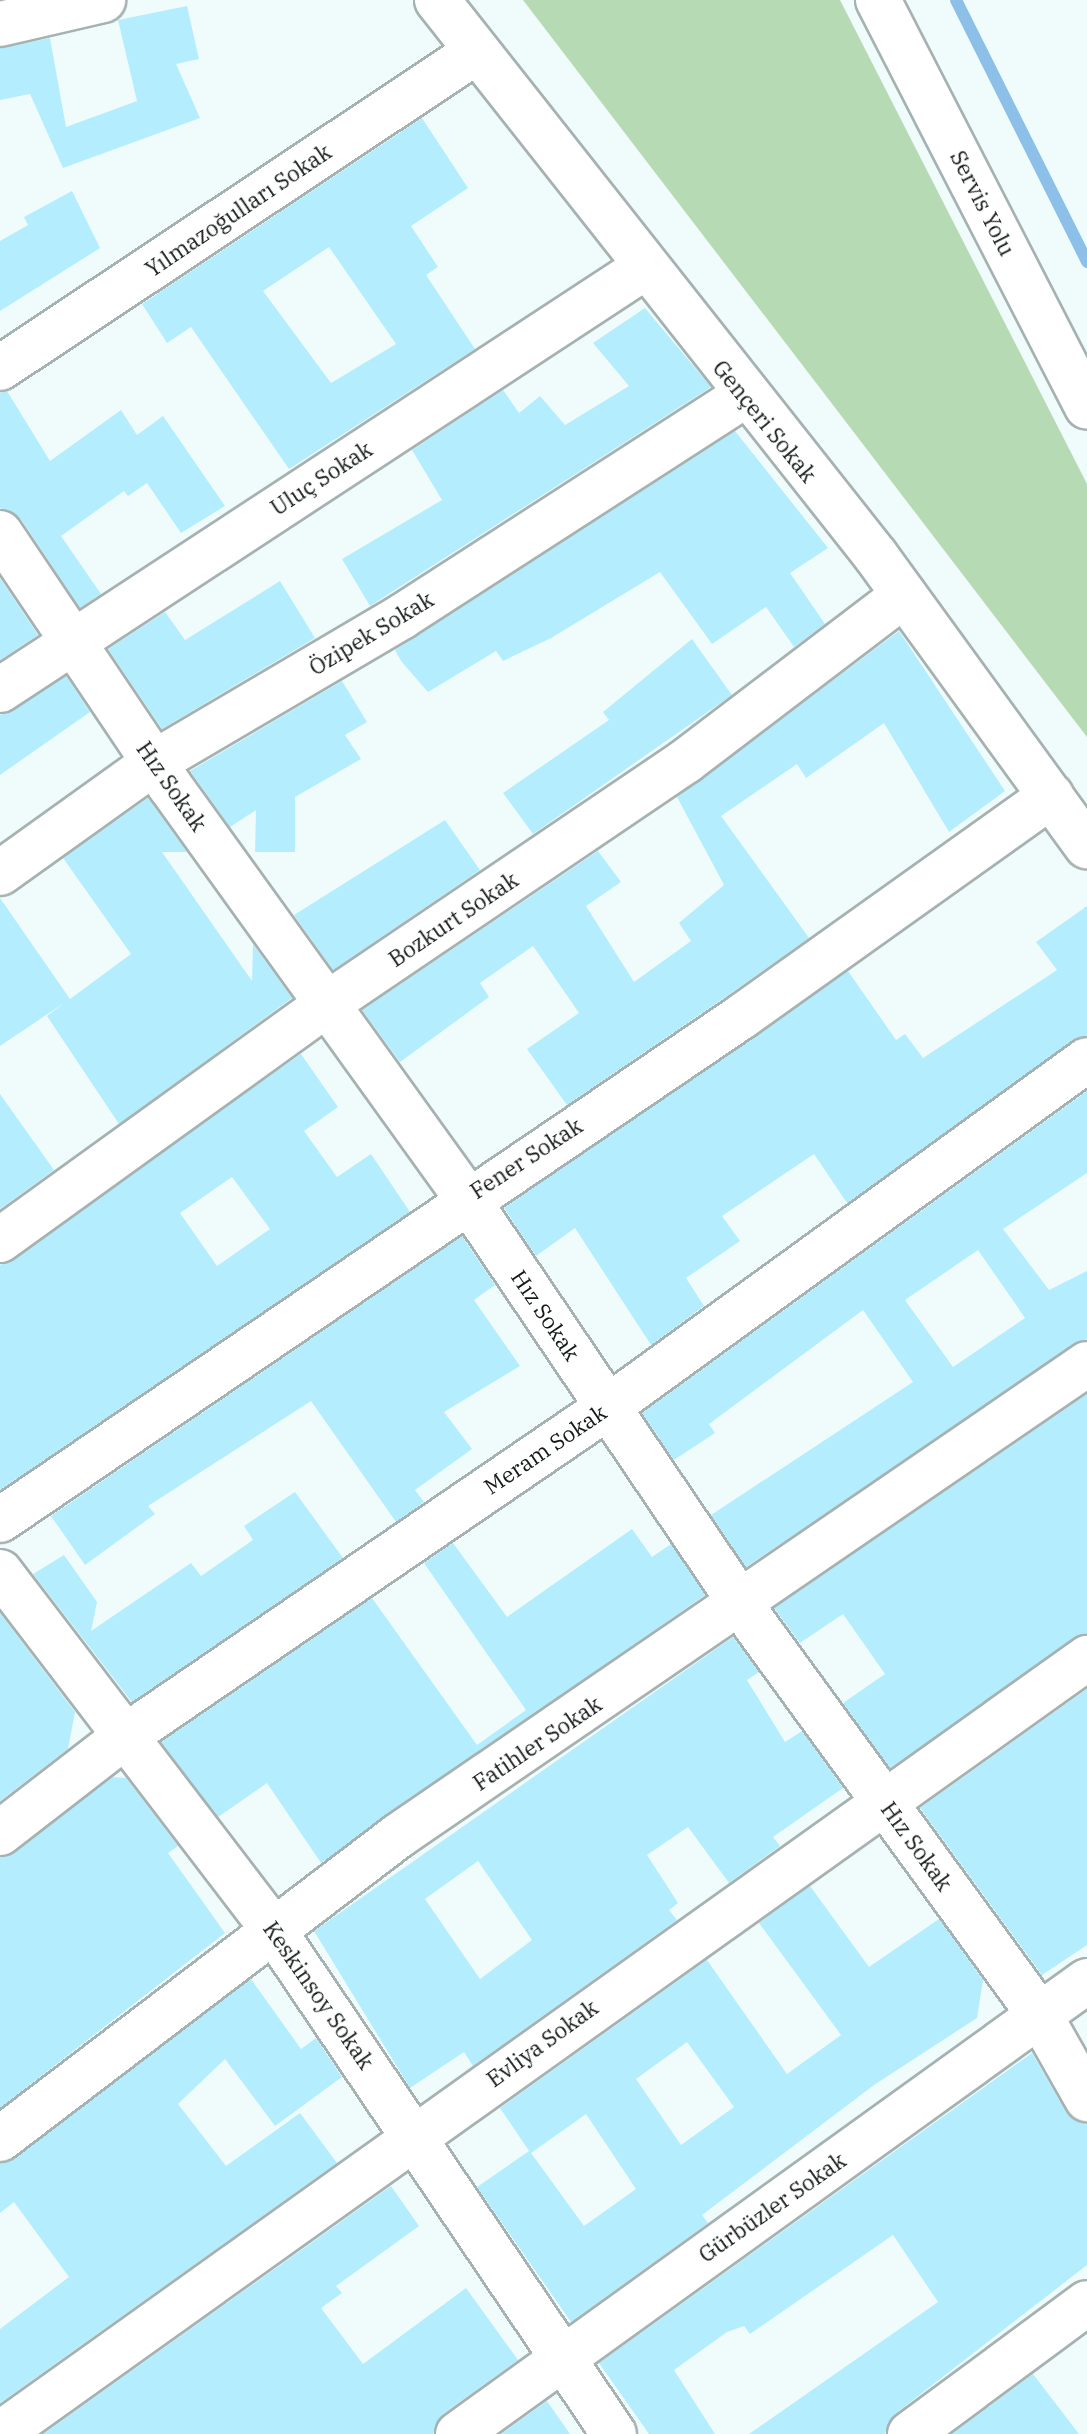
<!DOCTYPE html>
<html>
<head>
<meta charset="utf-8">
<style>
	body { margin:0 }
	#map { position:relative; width:1087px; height:2434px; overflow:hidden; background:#f0fcfb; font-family:"IBM Plex Serif",serif }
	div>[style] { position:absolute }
	.green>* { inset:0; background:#b6dab3 }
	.stream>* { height:12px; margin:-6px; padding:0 6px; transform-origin:6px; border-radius:6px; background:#8cc0e8 }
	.building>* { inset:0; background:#b4eefe }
	.roads { filter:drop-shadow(2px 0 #a6b2b1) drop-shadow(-2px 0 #a6b2b1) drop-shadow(0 2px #a6b2b1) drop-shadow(0 -2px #a6b2b1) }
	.minor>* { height:44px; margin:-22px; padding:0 22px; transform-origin:22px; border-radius:22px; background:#fff }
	span { translate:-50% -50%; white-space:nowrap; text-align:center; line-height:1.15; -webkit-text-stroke:8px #fff; paint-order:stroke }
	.street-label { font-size:22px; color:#141818 }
</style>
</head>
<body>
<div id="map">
	<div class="green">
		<div style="clip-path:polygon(523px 0,840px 0,1087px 484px,1087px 737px)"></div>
	</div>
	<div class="stream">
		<div style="left:956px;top:0;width:293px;rotate:63.4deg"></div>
	</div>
	<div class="building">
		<div style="clip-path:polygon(187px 6px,199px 59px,176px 64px,200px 118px,63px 168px,30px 94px,0 100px,0 48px,50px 38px,66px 127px,137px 101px,118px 20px)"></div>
		<div style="clip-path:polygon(evenodd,422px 118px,468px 188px,411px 226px,438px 267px,426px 275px,475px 349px,289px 469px,191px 327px,167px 343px,142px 304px,422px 118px,329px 247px,396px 344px,331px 383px,263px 291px,329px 247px)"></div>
		<div style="clip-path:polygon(72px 191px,100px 248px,0 311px,0 241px,28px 225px,24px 217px)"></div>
		<div style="clip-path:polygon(645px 308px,711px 387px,370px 606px,342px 559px,442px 500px,412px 450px,503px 390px,519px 413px,540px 396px,565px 425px,629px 386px,593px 343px)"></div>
		<div style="clip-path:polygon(7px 391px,50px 461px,121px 410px,137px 435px,163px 416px,225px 506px,181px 533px,147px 483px,128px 496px,124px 491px,61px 536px,101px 594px,80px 608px,21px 519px,0 508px,0 393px)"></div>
		<div style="clip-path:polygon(735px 431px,828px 548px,790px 573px,825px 624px,794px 647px,766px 607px,712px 644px,660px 572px,551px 638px,503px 661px,496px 651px,428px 692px,401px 661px,395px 650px)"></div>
		<div style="clip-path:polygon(0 578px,38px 635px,0 660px)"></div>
		<div style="clip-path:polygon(280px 581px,315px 638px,162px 729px,108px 649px,165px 612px,185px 640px)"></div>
		<div style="clip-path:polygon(899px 631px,1005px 791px,949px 832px,884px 723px,806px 778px,797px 764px,721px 816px,809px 938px,727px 996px,567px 1105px,527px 1049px,579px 1013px,533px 946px,480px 983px,489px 997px,400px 1062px,362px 1010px,598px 851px,621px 882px,586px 906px,634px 982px,691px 941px,679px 923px,724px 885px,677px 797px)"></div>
		<div style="clip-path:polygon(692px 639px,732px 695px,533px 834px,503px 793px,609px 720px,603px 712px)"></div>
		<div style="clip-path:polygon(66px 676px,90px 712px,0 775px,0 715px)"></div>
		<div style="clip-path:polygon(342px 681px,367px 722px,345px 735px,361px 759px,295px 797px,295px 852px,255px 852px,256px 810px,230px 827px,190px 771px)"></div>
		<div style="clip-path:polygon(148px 798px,187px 852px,162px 852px,252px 981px,253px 944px,292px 998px,119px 1124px,47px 1016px,64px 1003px,0 1046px,0 898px,70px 999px,131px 954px,63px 858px)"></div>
		<div style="clip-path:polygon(445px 820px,480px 870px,333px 970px,294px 915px)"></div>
		<div style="clip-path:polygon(1087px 906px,1087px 1035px,847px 1203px,814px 1154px,722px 1216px,740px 1241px,686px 1278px,704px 1306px,651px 1345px,575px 1228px,536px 1256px,504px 1208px,848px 971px,896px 1040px,905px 1034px,923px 1058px,1057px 970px,1036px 942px)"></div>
		<div style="clip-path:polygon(evenodd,301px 1054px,338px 1107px,304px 1131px,337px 1177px,371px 1154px,410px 1212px,0 1490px,0 1265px,301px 1054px,232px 1177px,270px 1229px,217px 1266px,180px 1213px,232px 1177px)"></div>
		<div style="clip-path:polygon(evenodd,1087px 1091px,1087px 1173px,1003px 1229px,1049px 1290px,1087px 1271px,1087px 1339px,746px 1567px,711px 1515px,913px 1382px,863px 1310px,709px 1424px,715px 1433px,674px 1460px,642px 1413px,1087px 1091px,978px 1250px,1025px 1318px,953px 1367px,905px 1300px,978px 1250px)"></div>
		<div style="clip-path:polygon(0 1094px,54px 1170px,0 1209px)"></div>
		<div style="clip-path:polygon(462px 1236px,495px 1285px,474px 1300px,520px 1366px,444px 1412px,472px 1449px,415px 1490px,424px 1502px,396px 1522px,311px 1401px,148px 1506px,155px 1514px,85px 1565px,51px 1516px)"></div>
		<div style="clip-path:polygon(1087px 1394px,1087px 1633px,890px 1768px,843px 1703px,885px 1674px,843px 1614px,800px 1643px,774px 1608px)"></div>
		<div style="clip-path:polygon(295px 1492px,343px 1558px,132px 1702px,33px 1574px,64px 1555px,97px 1602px,91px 1631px,191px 1563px,201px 1576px,253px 1540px,244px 1526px)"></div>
		<div style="clip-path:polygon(632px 1529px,652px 1557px,671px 1544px,705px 1595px,321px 1863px,267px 1783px,218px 1817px,161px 1742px,372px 1598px,477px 1745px,526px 1710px,424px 1563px,453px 1543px,507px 1617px)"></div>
		<div style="clip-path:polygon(0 1613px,75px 1712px,68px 1749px,0 1801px)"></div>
		<div style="clip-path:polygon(evenodd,733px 1637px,759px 1672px,747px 1680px,785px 1742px,802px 1731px,843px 1788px,773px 1837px,780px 1846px,729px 1883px,688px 1827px,647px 1855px,678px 1903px,669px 1910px,677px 1920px,473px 2066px,464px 2052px,410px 2088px,314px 1931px,733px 1637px,478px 1861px,532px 1940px,480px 1979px,425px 1899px,478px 1861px)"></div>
		<div style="clip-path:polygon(1087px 1689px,1087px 1945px,1042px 1975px,920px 1808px)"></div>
		<div style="clip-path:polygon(113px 1777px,126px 1778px,178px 1846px,168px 1853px,225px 1933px,0 2108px,0 1857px)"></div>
		<div style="clip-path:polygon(evenodd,810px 1886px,869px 1967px,939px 1919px,983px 1980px,977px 2018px,874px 2085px,702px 2215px,708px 2223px,571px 2322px,477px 2187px,529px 2151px,500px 2108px,707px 1960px,787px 2074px,841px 2035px,759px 1923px,810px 1886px,687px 2042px,734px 2107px,681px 2145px,636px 2079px,687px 2042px,810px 1886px,586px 2114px,636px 2189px,584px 2226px,531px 2153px,586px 2114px)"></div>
		<div style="clip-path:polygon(251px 1979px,301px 2049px,316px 2038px,342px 2077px,275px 2126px,225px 2059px,178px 2104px,226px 2166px,300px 2113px,337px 2163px,0 2403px,0 2329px,69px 2277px,14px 2202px,0 2213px,0 2163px)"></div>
		<div style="clip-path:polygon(1032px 2053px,1066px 2112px,1087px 2124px,1087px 2265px,895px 2414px,885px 2434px,749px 2434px,938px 2302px,893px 2235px,750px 2334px,744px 2326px,727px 2332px,674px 2370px,715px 2434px,649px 2434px,599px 2363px)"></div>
		<div style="clip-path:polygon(391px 2186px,419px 2226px,336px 2286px,342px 2293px,321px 2308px,363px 2364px,466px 2288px,518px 2360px,443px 2414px,433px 2434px,43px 2434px)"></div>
		<div style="clip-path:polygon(1033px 2374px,1079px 2434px,952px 2434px)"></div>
		<div style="clip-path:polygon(547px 2401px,570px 2434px,501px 2434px)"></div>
	</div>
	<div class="roads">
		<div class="minor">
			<div style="left:437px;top:0;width:708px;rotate:51.71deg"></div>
			<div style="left:876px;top:556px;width:359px;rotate:54deg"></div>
			<div style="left:878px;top:0;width:457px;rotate:62.8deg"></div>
			<div style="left:0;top:24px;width:106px;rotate:-13.1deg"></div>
			<div style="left:0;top:368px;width:571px;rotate:-33.58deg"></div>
			<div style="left:0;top:533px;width:305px;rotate:56.1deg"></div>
			<div style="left:170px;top:786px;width:506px;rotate:54.24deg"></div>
			<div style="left:466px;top:1197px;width:518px;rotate:55.94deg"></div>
			<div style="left:756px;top:1626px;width:480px;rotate:53.9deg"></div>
			<div style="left:1039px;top:2014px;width:98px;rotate:60.5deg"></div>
			<div style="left:0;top:690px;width:770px;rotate:-33.24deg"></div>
			<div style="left:0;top:873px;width:191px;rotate:-35.6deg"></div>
			<div style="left:155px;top:762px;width:286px;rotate:-30.5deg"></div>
			<div style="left:401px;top:617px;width:408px;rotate:-32.8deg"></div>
			<div style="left:0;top:1240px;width:403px;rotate:-35.8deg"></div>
			<div style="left:327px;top:1004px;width:434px;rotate:-34.1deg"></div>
			<div style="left:686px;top:761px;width:274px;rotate:-37.3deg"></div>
			<div style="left:0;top:1520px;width:896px;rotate:-34.17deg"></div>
			<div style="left:741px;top:1017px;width:381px;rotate:-35.5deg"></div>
			<div style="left:0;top:1572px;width:452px;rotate:52.6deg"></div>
			<div style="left:274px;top:1931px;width:607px;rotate:55.94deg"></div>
			<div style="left:0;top:1833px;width:155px;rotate:-37.7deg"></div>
			<div style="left:123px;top:1738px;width:587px;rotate:-34.31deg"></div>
			<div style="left:608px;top:1407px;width:591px;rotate:-35.92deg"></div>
			<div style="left:0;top:2139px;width:500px;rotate:-37.28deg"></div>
			<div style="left:398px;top:1836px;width:835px;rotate:-34.41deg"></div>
			<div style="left:0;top:2434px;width:1336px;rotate:-35.52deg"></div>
			<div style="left:458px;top:2434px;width:775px;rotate:-35.76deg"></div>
			<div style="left:910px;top:2434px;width:220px;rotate:-36.5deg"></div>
		</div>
	</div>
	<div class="street-label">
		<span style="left:983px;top:203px;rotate:63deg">Servis Yolu</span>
		<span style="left:238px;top:210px;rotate:-34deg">Yılmazoğulları Sokak</span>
		<span style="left:765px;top:421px;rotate:51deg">Gençeri Sokak</span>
		<span style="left:321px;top:478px;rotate:-33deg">Uluç Sokak</span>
		<span style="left:371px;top:633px;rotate:-31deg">Özipek Sokak</span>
		<span style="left:172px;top:786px;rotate:55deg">Hız Sokak</span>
		<span style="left:453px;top:919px;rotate:-34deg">Bozkurt Sokak</span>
		<span style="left:526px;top:1158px;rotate:-33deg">Fener Sokak</span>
		<span style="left:546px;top:1315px;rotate:56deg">Hız Sokak</span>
		<span style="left:545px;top:1449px;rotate:-34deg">Meram Sokak</span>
		<span style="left:537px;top:1743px;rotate:-34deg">Fatihler Sokak</span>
		<span style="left:917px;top:1846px;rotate:54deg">Hız Sokak</span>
		<span style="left:319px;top:1995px;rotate:55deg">Keskinsoy Sokak</span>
		<span style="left:542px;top:2043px;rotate:-36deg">Evliya Sokak</span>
		<span style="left:772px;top:2207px;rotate:-35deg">Gürbüzler Sokak</span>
	</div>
</div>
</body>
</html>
